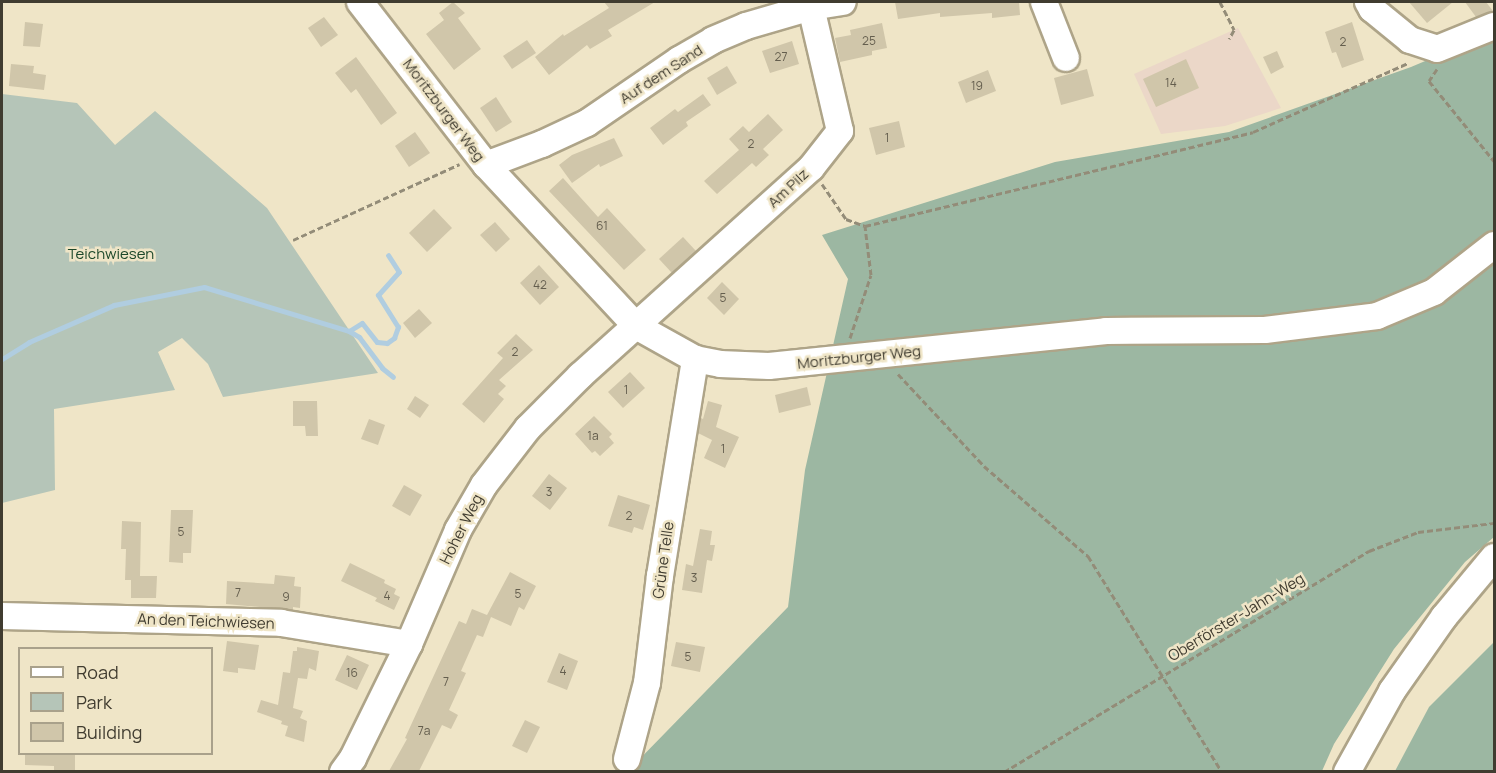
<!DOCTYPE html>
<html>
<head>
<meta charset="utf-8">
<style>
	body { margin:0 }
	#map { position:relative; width:1496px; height:773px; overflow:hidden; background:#efe5c7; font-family:Manrope,sans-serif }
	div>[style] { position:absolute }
	.education>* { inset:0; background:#ebd7c8 }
	.green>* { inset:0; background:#b5c5b8 }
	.forest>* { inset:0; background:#9cb7a2 }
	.stream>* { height:5px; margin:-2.5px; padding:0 2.5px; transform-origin:2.5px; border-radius:2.5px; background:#b0cde0 }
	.building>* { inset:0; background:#d0c6aa }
	.path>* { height:3px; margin-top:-1.5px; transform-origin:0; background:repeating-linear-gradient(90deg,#938c78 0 6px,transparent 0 9px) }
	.roads { filter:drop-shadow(2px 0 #aea488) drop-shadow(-2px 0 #aea488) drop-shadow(0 2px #aea488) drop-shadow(0 -2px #aea488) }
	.minor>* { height:26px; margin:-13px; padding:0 13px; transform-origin:13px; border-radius:13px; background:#fff }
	span { translate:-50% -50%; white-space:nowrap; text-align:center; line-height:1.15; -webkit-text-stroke:5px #efe5c7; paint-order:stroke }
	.number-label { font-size:12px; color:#645e4e }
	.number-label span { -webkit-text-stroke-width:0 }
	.street-label { font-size:15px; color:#403c30 }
	.park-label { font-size:15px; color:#1c482a }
	.frame { position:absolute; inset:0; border:3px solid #403c30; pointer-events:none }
	.legend { position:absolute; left:18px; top:647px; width:195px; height:108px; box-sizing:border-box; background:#efe5c7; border:2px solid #a9a18b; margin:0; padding:8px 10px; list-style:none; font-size:18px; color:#403c30 }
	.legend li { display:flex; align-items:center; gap:12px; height:30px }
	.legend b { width:30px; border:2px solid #a9a18b }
</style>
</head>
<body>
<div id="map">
	<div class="education">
		<div style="clip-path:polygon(1238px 28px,1281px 108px,1225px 126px,1161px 134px,1134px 74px)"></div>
	</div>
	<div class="green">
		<div style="clip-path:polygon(2px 94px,77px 103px,115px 145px,155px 111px,267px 208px,378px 373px,223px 397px,208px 364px,182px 338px,158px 352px,175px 390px,54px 409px,55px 490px,2px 503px)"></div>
	</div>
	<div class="forest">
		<div style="clip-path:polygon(1494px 32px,1494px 537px,1465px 562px,1394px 649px,1334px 744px,1322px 771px,627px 772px,788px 607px,805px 470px,848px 279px,822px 235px,1055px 162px,1229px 132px,1411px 67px)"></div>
		<div style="clip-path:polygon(1494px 642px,1494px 771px,1395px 771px,1429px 707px)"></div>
	</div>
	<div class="stream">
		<div style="left:349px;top:331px;width:15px;rotate:-32deg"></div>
		<div style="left:362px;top:323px;width:24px;rotate:52deg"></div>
		<div style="left:377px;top:342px;width:10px;rotate:6deg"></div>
		<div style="left:387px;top:343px;width:9px;rotate:-36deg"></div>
		<div style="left:394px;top:338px;width:12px;rotate:-70deg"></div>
		<div style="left:398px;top:327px;width:38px;rotate:-122deg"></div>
		<div style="left:378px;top:295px;width:31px;rotate:-48deg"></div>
		<div style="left:399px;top:272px;width:20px;rotate:-123deg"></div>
		<div style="left:2px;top:359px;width:32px;rotate:-32deg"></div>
		<div style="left:29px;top:342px;width:93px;rotate:-23.5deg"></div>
		<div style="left:114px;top:305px;width:92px;rotate:-11.3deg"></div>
		<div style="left:204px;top:287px;width:152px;rotate:16.9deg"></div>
		<div style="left:349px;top:331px;width:12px;rotate:31deg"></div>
		<div style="left:359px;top:337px;width:39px;rotate:53deg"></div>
		<div style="left:382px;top:368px;width:14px;rotate:39deg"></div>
	</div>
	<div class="building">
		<div style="clip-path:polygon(453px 2px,465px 13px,458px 18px,481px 49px,454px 70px,426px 34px,444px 20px,439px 13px)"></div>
		<div style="clip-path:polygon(604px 2px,655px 2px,608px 30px,612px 36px,590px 49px,587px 45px,549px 75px,535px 57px,563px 34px,564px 36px,609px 8px)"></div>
		<div style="clip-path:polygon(895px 2px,1019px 2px,1020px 15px,992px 18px,992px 13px,940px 17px,940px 13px,898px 19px)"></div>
		<div style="clip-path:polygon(1409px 2px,1453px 2px,1427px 23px)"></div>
		<div style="clip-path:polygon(1465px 2px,1486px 2px,1493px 11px,1476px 17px)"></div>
		<div style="clip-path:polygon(324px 17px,338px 35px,321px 47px,308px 28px)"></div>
		<div style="clip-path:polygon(25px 22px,43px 24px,40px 47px,23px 46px)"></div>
		<div style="clip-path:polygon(1352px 22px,1364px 60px,1342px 68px,1336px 52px,1332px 53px,1325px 32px)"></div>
		<div style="clip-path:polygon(882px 23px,887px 48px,872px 51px,872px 55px,840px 62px,835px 38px,851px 35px,850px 30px)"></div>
		<div style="clip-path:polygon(527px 40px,536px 53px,512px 69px,503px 56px)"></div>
		<div style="clip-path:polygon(792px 41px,799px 64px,770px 73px,762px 51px)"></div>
		<div style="clip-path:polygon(1277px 51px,1284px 67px,1271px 74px,1263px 57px)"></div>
		<div style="clip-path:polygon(356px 57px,397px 113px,381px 125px,356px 89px,351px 93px,335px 73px)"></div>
		<div style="clip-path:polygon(1186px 59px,1199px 88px,1156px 107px,1143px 79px)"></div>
		<div style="clip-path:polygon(11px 64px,34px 66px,33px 73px,46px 75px,44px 90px,9px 86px)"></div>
		<div style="clip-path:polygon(727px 66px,737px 83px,717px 95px,707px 78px)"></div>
		<div style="clip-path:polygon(1087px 69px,1094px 96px,1061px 105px,1054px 78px)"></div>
		<div style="clip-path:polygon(988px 70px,996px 91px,966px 103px,958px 82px)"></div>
		<div style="clip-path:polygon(703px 94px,711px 105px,686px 122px,688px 126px,663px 145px,650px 128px,675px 109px,678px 112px)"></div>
		<div style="clip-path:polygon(496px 97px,512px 122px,496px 132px,480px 108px)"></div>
		<div style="clip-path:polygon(768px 114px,783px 130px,763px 149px,769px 155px,756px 167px,752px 163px,717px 194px,704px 181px,739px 150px,729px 139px,743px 126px,749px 132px)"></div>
		<div style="clip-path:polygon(899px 121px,905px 147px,876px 155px,869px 128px)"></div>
		<div style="clip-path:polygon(415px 132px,430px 153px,409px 167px,395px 146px)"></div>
		<div style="clip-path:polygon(614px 138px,623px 156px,600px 167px,599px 164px,572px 183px,559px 165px,572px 155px)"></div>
		<div style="clip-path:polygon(563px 178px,598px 217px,607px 208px,646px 250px,624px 270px,549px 191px)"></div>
		<div style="clip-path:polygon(434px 209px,452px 228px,427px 252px,409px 233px)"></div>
		<div style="clip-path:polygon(495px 222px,510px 239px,496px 252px,480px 235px)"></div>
		<div style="clip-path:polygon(683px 237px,696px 251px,672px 273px,659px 259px)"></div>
		<div style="clip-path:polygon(539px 265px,559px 287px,540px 305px,520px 283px)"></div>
		<div style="clip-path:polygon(722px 282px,739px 299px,724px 315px,707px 298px)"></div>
		<div style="clip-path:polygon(419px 309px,432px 323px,415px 338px,403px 323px)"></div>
		<div style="clip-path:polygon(516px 334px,533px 350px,499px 380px,506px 386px,498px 394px,504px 399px,484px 423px,462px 404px,503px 358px,497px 353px)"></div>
		<div style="clip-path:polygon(630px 372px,645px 388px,623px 408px,608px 392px)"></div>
		<div style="clip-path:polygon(807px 387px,811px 405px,779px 413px,775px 395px)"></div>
		<div style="clip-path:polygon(415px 396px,429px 405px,420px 418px,407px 409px)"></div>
		<div style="clip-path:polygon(293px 401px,317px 401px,318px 436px,306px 436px,305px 426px,293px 426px)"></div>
		<div style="clip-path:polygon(708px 401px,722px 405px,716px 427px,739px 437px,725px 468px,704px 458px,712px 440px,698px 433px,701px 418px,703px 419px)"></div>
		<div style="clip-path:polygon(594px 416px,612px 434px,609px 437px,614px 443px,600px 456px,595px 451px,592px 453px,575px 434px)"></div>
		<div style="clip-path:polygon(369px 419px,385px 425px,378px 445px,361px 439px)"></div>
		<div style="clip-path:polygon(549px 474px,567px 488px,550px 510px,532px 496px)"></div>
		<div style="clip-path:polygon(404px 485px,422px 495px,410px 516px,392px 506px)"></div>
		<div style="clip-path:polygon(618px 495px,650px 505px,643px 530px,634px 527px,632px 533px,608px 526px)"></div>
		<div style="clip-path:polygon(171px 510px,193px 510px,191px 553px,183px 553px,183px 563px,169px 562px)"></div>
		<div style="clip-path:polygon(122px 521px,141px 522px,140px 576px,157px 576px,156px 598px,131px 598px,131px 580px,125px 580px,126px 549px,121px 549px)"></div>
		<div style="clip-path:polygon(700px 529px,712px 531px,710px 545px,715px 545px,712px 561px,707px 560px,702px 593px,682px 590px,686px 564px,693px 566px)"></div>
		<div style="clip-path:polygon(350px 563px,385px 580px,384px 583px,396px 589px,394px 594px,400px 597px,394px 610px,375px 601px,377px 598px,341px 581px)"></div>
		<div style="clip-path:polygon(510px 572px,536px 586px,524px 610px,519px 607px,511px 626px,491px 617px,483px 637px,477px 635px,461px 671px,466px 673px,449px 710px,458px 715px,451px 729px,442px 725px,419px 771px,389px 771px,407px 739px,405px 738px,459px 621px,466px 624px,472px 609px,487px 615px)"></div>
		<div style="clip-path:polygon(275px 575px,295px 577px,294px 586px,301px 587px,300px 608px,293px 607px,293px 610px,226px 604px,227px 581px,274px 584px)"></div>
		<div style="clip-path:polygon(227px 641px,259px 645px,255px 670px,238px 668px,238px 673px,223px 671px)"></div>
		<div style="clip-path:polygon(676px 642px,705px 647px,700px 672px,671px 666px)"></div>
		<div style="clip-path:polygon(297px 647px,319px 651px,316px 671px,309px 668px,307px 679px,298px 678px,293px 708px,303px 711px,300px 718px,307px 721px,304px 742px,285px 736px,288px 726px,281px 724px,282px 721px,257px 712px,261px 700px,278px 705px,283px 672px,290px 673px,293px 651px,297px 651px)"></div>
		<div style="clip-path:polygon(559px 653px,578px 661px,567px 690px,547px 682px)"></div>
		<div style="clip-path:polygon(347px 655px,369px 665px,357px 690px,335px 680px)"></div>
		<div style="clip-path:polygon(525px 720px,540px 727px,527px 753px,512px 746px)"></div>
		<div style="clip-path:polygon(25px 753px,75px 753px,75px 771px,54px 771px,54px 766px,25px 765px)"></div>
	</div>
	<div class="path">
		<div style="left:1220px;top:2px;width:31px;rotate:63deg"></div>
		<div style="left:1234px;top:30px;width:10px;rotate:119deg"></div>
		<div style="left:1437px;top:69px;width:14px;rotate:124deg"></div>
		<div style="left:1429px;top:81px;width:103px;rotate:50.9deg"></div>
		<div style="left:822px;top:184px;width:42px;rotate:55.6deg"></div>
		<div style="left:846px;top:219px;width:20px;rotate:20deg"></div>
		<div style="left:865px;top:226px;width:399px;rotate:-13.6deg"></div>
		<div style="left:1253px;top:132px;width:170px;rotate:-24deg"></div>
		<div style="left:293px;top:240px;width:183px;rotate:-24.5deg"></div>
		<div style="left:850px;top:338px;width:66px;rotate:-71.6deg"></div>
		<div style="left:871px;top:275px;width:49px;rotate:-97deg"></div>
		<div style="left:898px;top:374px;width:126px;rotate:46.9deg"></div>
		<div style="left:984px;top:466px;width:138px;rotate:40.9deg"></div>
		<div style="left:1088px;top:556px;width:254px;rotate:58.2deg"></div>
		<div style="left:1004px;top:772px;width:427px;rotate:-31.2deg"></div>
		<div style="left:1369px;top:551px;width:53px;rotate:-21.2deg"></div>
		<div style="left:1418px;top:532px;width:77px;rotate:-6.8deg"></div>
	</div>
	<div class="roads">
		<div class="minor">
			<div style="left:360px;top:2px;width:206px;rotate:52.3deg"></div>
			<div style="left:486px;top:165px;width:220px;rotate:47deg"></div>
			<div style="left:636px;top:326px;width:68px;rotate:29.2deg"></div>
			<div style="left:695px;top:359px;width:25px;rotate:11deg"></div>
			<div style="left:720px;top:364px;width:49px;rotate:2.3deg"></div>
			<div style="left:769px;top:366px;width:339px;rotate:-5.9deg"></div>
			<div style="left:1106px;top:331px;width:159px;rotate:-0.4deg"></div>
			<div style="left:1265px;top:330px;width:113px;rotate:-7.1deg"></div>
			<div style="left:1377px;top:316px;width:62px;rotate:-22.8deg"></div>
			<div style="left:1434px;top:292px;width:76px;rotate:-38.1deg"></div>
			<div style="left:1044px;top:2px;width:60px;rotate:68.6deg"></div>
			<div style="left:1368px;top:2px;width:8px;rotate:60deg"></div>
			<div style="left:1372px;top:9px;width:49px;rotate:39.2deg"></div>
			<div style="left:1410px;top:40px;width:28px;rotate:18deg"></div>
			<div style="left:1437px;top:49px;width:61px;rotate:-22deg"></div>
			<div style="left:486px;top:165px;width:60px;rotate:-20.6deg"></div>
			<div style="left:542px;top:144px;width:50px;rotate:-25deg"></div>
			<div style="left:587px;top:123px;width:112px;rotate:-34.4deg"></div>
			<div style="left:679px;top:60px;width:39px;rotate:-30deg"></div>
			<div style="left:713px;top:40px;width:36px;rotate:-23deg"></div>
			<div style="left:746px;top:26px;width:68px;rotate:-16.3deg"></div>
			<div style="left:811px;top:7px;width:32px;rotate:-9deg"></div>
			<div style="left:2px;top:616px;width:279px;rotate:1.4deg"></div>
			<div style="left:281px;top:623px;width:130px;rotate:9.3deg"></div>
			<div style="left:627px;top:759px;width:79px;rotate:-75.3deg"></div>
			<div style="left:647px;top:683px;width:108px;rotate:-83.1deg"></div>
			<div style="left:660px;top:576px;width:220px;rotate:-80.8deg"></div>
			<div style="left:343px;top:772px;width:17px;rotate:-54deg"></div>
			<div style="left:353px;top:758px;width:127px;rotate:-63.8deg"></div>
			<div style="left:409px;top:644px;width:124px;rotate:-66.7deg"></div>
			<div style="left:458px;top:530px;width:52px;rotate:-60deg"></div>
			<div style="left:484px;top:485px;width:72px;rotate:-52.3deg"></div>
			<div style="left:528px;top:428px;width:74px;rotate:-45deg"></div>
			<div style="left:580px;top:376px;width:311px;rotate:-42deg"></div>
			<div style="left:811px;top:168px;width:47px;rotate:-51.9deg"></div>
			<div style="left:840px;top:131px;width:127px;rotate:-103.2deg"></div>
			<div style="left:1347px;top:772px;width:93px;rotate:-60.9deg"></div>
			<div style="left:1392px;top:691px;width:90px;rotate:-54.9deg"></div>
			<div style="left:1444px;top:617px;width:78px;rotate:-50.2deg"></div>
		</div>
	</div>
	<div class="number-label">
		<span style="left:869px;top:41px">25</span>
		<span style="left:1343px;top:42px">2</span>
		<span style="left:781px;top:57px">27</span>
		<span style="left:1171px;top:83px">14</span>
		<span style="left:977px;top:86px">19</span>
		<span style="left:887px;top:138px">1</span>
		<span style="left:751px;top:144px">2</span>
		<span style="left:602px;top:226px">61</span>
		<span style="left:540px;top:285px">42</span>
		<span style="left:723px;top:298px">5</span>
		<span style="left:515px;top:352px">2</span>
		<span style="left:626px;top:390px">1</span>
		<span style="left:593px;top:436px">1a</span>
		<span style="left:723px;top:449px">1</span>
		<span style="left:549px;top:492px">3</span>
		<span style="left:629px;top:516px">2</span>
		<span style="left:181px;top:532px">5</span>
		<span style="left:694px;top:578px">3</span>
		<span style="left:238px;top:593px">7</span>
		<span style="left:518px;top:594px">5</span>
		<span style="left:387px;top:596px">4</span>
		<span style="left:286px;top:597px">9</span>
		<span style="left:688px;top:657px">5</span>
		<span style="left:563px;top:671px">4</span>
		<span style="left:352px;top:673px">16</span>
		<span style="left:446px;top:682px">7</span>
		<span style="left:424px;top:731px">7a</span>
	</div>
	<div class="street-label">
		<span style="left:661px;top:74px;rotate:-33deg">Auf dem Sand</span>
		<span style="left:444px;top:110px;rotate:53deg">Moritzburger Weg</span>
		<span style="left:788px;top:188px;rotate:-43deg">Am Pilz</span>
		<span style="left:859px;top:357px;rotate:-6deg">Moritzburger Weg</span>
		<span style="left:461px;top:529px;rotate:-63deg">Hoher Weg</span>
		<span style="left:663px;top:560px;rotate:-82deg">Grüne Telle</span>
		<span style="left:1236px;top:617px;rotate:-31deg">Oberförster-Jahn-Weg</span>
		<span style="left:206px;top:621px;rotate:2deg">An den Teichwiesen</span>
	</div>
	<div class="park-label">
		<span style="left:111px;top:254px">Teichwiesen</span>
	</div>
	<div class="frame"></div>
	<ul class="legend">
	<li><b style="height:8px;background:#fff"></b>Road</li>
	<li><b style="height:16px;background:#b5c5b8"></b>Park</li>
	<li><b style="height:16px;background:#d0c6aa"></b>Building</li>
	</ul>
</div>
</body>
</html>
